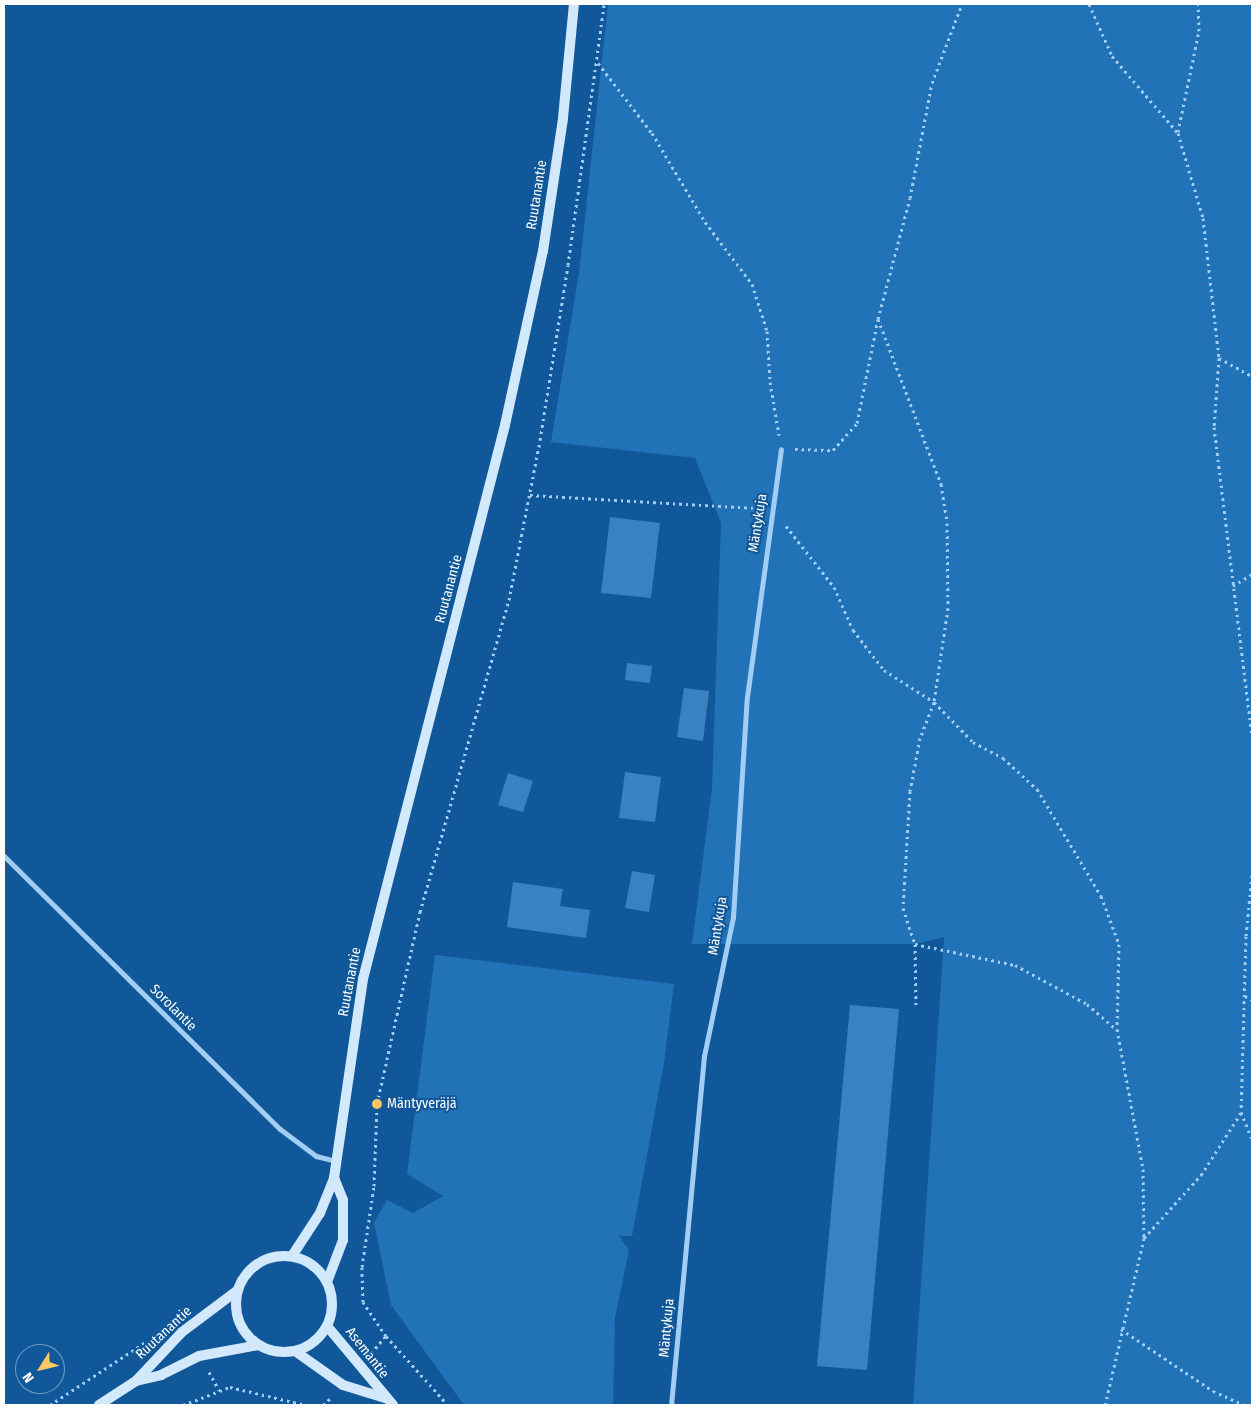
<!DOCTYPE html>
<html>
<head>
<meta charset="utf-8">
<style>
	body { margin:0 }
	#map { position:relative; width:1256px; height:1409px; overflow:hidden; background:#105899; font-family:"Fira Sans Condensed",sans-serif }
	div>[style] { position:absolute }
	.green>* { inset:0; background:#2272b8 }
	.building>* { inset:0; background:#3981c1 }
	.path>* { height:3px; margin-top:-1.5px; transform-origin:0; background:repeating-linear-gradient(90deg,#a2cef4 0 2.5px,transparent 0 6.5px) }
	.street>* { height:5px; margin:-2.5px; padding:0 2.5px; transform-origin:2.5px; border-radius:2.5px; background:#a2cef4 }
	.secondary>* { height:10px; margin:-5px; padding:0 5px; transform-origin:5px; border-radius:5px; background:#d2e8fd }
	.secondary>.ring { margin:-5px; padding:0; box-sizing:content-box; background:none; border:10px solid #d2e8fd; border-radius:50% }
	.dots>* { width:14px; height:14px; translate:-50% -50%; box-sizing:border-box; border:2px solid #105899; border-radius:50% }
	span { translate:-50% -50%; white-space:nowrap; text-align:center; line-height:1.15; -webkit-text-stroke:4px #105899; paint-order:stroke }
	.street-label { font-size:14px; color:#fff }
	.poi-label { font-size:14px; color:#fff }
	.left { translate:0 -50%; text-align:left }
	.frame { position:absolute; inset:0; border:5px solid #fff; pointer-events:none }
	.north { position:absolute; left:15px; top:1344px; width:50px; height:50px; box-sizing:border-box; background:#105899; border:1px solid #709bc2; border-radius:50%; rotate:234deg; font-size:14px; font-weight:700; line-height:20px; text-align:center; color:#fff }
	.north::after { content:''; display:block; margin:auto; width:18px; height:22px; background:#ffc665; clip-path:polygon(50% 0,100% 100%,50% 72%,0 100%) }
</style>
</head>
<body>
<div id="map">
	<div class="green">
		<div style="clip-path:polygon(608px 4px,1252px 4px,1252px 1405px,913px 1405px,944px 937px,915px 944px,692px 944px,712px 788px,721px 523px,695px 458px,551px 442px,579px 273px)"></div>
		<div style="clip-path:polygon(435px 955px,674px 984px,664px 1063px,632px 1236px,619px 1236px,629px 1250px,615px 1318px,613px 1405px,464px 1405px,391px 1305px,374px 1223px,387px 1200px,413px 1213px,443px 1196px,407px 1174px)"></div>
	</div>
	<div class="building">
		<div style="clip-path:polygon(610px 517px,660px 523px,651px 598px,601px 593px)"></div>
		<div style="clip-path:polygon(627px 663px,652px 666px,650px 683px,625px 680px)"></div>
		<div style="clip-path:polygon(684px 688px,709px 691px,703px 741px,677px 737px)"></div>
		<div style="clip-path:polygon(625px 772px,661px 777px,655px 822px,619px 818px)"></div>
		<div style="clip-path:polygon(508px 773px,533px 781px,523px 812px,498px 805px)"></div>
		<div style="clip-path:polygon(632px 871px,655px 875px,649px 912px,625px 908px)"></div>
		<div style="clip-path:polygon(513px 882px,563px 889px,560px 906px,590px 910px,586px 938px,507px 927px)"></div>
		<div style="clip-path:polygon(850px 1005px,899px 1009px,867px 1370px,817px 1366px)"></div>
	</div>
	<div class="path">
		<div style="left:1089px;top:4px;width:57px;rotate:66.1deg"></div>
		<div style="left:1112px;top:56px;width:101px;rotate:49.4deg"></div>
		<div style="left:1178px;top:133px;width:89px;rotate:73.6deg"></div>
		<div style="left:1203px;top:218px;width:141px;rotate:83.5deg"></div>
		<div style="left:1219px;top:358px;width:69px;rotate:94.1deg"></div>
		<div style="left:1214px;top:427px;width:311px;rotate:83deg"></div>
		<div style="left:598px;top:63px;width:88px;rotate:52.4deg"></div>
		<div style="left:652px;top:133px;width:104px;rotate:59.2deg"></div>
		<div style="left:705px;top:222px;width:78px;rotate:52.8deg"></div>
		<div style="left:752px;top:284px;width:49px;rotate:72.3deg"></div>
		<div style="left:767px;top:331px;width:51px;rotate:86.6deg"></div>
		<div style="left:770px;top:382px;width:54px;rotate:80.4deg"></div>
		<div style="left:1178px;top:132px;width:103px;rotate:-78.3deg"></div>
		<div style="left:1199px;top:31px;width:27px;rotate:-92deg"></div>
		<div style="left:878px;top:319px;width:177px;rotate:69.1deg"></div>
		<div style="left:941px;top:484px;width:39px;rotate:81deg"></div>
		<div style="left:947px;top:523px;width:85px;rotate:89.3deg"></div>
		<div style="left:948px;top:608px;width:95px;rotate:98.5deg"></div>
		<div style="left:934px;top:702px;width:39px;rotate:111deg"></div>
		<div style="left:920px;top:738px;width:54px;rotate:100.7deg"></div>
		<div style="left:910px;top:791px;width:117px;rotate:93.4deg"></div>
		<div style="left:903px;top:908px;width:38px;rotate:72deg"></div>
		<div style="left:915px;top:944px;width:61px;rotate:89.1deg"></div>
		<div style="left:1219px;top:358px;width:38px;rotate:29deg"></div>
		<div style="left:795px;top:449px;width:38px;rotate:2deg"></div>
		<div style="left:833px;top:450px;width:36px;rotate:-48deg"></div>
		<div style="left:857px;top:423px;width:106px;rotate:-78.6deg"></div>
		<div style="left:878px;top:319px;width:125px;rotate:-75.2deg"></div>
		<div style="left:910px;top:198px;width:117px;rotate:-79.2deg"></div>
		<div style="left:932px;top:83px;width:85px;rotate:-69.2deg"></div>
		<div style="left:530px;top:495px;width:228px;rotate:3.3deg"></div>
		<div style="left:786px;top:526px;width:78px;rotate:51.8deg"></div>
		<div style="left:834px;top:587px;width:47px;rotate:66.2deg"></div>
		<div style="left:853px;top:630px;width:51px;rotate:52.2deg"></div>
		<div style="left:884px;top:670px;width:59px;rotate:32.6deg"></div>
		<div style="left:934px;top:702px;width:56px;rotate:45.7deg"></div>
		<div style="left:973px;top:742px;width:34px;rotate:28deg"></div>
		<div style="left:1003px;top:758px;width:46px;rotate:42.4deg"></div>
		<div style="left:1037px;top:789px;width:125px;rotate:59.1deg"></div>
		<div style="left:1101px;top:896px;width:51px;rotate:69.4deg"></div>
		<div style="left:1119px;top:944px;width:85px;rotate:91.3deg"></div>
		<div style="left:1117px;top:1029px;width:142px;rotate:79.5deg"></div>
		<div style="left:1143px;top:1169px;width:69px;rotate:89.2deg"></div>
		<div style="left:1144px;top:1238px;width:171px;rotate:103.1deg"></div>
		<div style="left:1233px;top:586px;width:22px;rotate:-32deg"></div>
		<div style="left:1252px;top:875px;width:61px;rotate:95.6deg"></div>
		<div style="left:1246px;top:936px;width:176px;rotate:91.6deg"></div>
		<div style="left:1241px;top:1112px;width:29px;rotate:68deg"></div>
		<div style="left:915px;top:944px;width:102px;rotate:11.9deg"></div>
		<div style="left:1015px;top:965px;width:82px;rotate:28.4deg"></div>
		<div style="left:1087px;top:1004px;width:38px;rotate:41deg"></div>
		<div style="left:1245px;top:996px;width:8px;rotate:30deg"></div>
		<div style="left:1144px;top:1238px;width:85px;rotate:-47.9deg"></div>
		<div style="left:1201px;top:1175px;width:74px;rotate:-57.2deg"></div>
		<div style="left:1121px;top:1329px;width:111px;rotate:34deg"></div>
		<div style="left:1213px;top:1391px;width:34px;rotate:24deg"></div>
		<div style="left:386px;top:1336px;width:93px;rotate:48.1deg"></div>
		<div style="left:371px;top:1353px;width:23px;rotate:-49deg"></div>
		<div style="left:386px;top:1336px;width:41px;rotate:-124.1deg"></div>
		<div style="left:363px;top:1302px;width:35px;rotate:-92deg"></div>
		<div style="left:362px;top:1267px;width:82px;rotate:-81.6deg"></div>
		<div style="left:374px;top:1186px;width:82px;rotate:-87.9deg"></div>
		<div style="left:377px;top:1104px;width:197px;rotate:-77.4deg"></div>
		<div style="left:420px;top:912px;width:324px;rotate:-74.1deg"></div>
		<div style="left:509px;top:600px;width:163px;rotate:-79deg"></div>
		<div style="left:540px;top:440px;width:177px;rotate:-80.9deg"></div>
		<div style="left:568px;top:265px;width:263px;rotate:-82.1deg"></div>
		<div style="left:209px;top:1372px;width:21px;rotate:61deg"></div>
		<div style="left:50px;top:1405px;width:116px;rotate:-33.4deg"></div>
		<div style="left:183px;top:1405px;width:50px;rotate:-21deg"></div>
		<div style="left:230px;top:1387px;width:78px;rotate:13.3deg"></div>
		<div style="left:323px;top:1405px;width:12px;rotate:-42deg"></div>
	</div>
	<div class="street">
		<div style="left:4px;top:856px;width:388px;rotate:44.7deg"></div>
		<div style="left:280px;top:1129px;width:45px;rotate:36.9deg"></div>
		<div style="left:316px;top:1156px;width:21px;rotate:14deg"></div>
		<div style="left:671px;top:1405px;width:351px;rotate:-84.6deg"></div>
		<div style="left:704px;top:1056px;width:142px;rotate:-78.2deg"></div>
		<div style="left:733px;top:917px;width:220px;rotate:-86.4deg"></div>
		<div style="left:747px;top:697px;width:250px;rotate:-82.2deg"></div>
	</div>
	<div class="secondary">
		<div class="ring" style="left:236px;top:1256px;width:86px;height:86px"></div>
		<div style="left:292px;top:1256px;width:51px;rotate:-56.9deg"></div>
		<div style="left:320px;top:1213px;width:38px;rotate:-68deg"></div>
		<div style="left:334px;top:1178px;width:201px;rotate:-81.7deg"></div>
		<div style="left:363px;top:979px;width:572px;rotate:-75.62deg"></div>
		<div style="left:505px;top:425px;width:178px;rotate:-77.7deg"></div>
		<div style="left:543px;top:251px;width:134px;rotate:-81.4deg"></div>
		<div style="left:563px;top:118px;width:115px;rotate:-84.5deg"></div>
		<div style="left:327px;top:1282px;width:45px;rotate:-69.1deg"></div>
		<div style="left:343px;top:1240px;width:40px;rotate:-90deg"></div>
		<div style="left:343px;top:1200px;width:24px;rotate:-112deg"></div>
		<div style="left:327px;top:1326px;width:103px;rotate:50.1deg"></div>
		<div style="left:295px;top:1351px;width:59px;rotate:35.3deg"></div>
		<div style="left:343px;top:1385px;width:44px;rotate:17.2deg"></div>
		<div style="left:136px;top:1381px;width:26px;rotate:-13deg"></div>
		<div style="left:161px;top:1375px;width:42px;rotate:-26.6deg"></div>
		<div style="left:199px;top:1356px;width:61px;rotate:-10.4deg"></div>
		<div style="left:99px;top:1405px;width:44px;rotate:-33deg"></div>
		<div style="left:136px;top:1381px;width:67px;rotate:-46.8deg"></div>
		<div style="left:182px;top:1332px;width:70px;rotate:-36.9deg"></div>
	</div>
	<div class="dots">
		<div style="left:377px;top:1104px;background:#ffc665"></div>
	</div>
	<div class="street-label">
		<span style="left:537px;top:195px;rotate:-81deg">Ruutanantie</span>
		<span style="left:758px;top:523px;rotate:-81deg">Mäntykuja</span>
		<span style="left:449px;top:589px;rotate:-75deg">Ruutanantie</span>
		<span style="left:718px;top:926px;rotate:-81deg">Mäntykuja</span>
		<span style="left:350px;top:982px;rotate:-79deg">Ruutanantie</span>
		<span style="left:173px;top:1008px;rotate:45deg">Sorolantie</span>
		<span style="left:667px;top:1328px;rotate:-85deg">Mäntykuja</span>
		<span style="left:164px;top:1333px;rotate:-43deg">Ruutanantie</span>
		<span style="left:367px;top:1353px;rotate:52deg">Asemantie</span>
	</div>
	<div class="poi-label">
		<span class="left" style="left:387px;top:1104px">Mäntyveräjä</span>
	</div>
	<div class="frame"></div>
	<div class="north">N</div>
</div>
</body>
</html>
